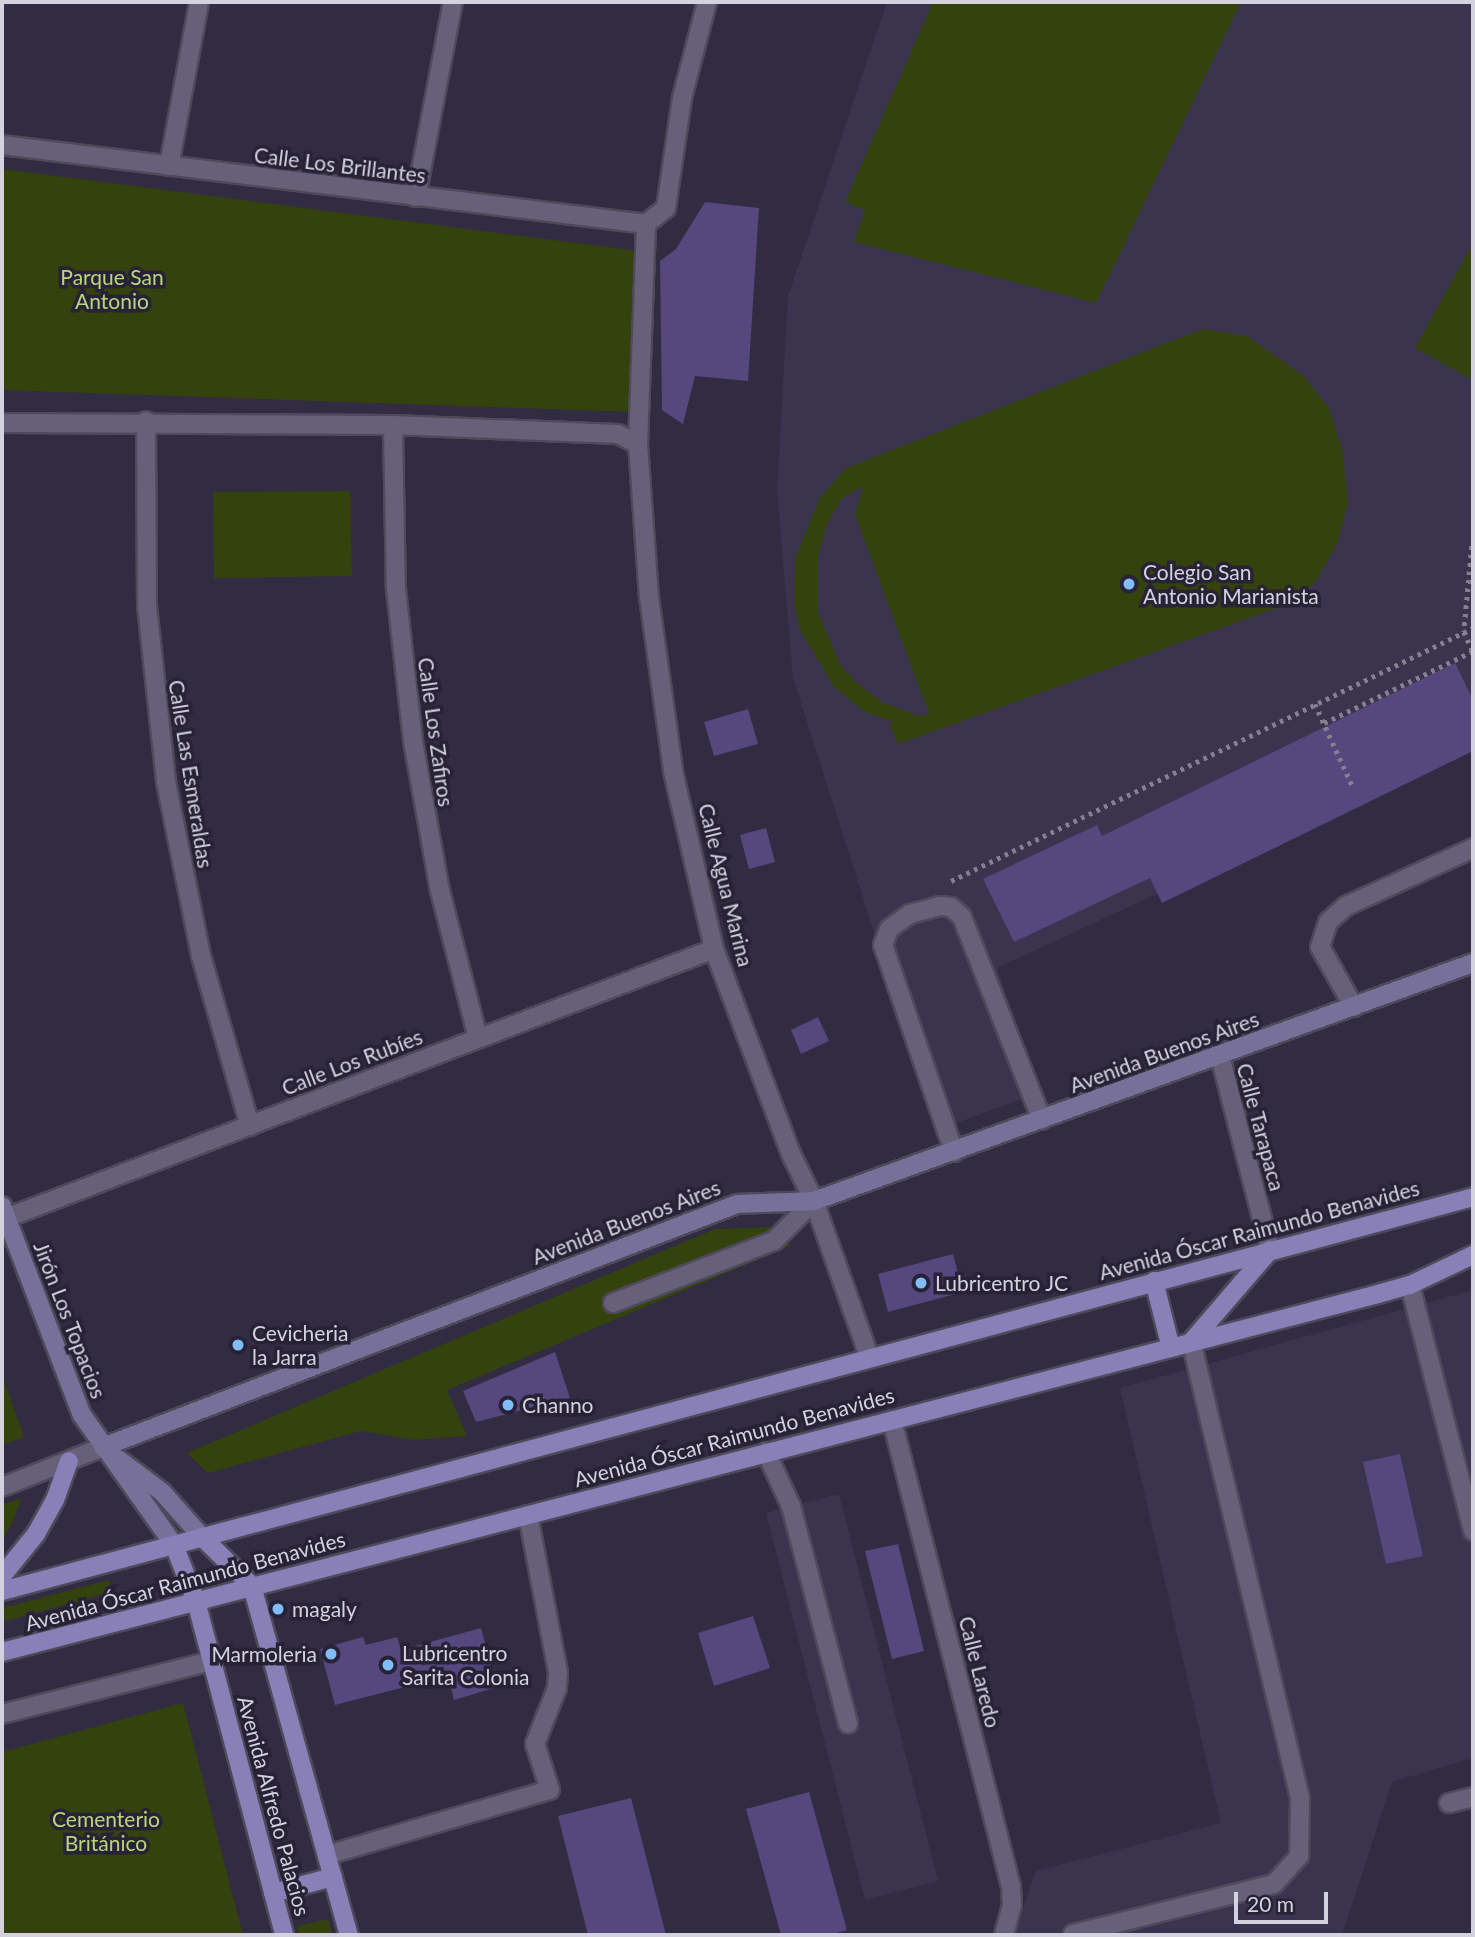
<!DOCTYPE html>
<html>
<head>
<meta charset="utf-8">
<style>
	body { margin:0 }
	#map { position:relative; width:1475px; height:1937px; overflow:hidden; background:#312c41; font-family:Lato,sans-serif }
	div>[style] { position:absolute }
	.built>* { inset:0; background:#3a344f }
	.green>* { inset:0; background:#34420e }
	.building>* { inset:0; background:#56477f }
	.path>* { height:4.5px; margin-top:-2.25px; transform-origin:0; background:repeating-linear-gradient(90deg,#848091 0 3.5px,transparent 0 8.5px) }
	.roads { filter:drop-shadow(2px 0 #4e495b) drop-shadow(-2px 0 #4e495b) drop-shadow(0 2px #4e495b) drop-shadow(0 -2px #4e495b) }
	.service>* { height:18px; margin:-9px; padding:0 9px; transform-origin:9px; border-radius:9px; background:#666179 }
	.pedestrian>* { height:18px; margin:-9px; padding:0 9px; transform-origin:9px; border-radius:9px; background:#666179 }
	.minor>* { height:18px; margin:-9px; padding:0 9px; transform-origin:9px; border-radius:9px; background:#666179 }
	.tertiary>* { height:18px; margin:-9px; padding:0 9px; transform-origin:9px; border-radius:9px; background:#666179 }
	.secondary>* { height:18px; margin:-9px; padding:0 9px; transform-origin:9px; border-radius:9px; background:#777098 }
	.primary>* { height:18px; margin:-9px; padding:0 9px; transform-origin:9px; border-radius:9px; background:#8980b7 }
	.dots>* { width:19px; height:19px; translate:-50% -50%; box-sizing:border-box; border:4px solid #272236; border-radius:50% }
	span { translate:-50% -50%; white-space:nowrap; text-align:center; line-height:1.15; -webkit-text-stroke:7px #272236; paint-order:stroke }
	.street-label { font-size:21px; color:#d5d2e0 }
	.park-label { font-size:21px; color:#b9d67b }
	.poi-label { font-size:21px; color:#d5d2e0 }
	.left { translate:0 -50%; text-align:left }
	.right { translate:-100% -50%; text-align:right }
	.frame { position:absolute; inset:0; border:4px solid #d5d2e0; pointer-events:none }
	.scale { position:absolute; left:1234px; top:1892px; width:94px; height:32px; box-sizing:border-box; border:4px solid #d5d2e0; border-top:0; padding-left:9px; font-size:21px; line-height:24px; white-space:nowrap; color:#d5d2e0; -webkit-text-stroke:5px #272236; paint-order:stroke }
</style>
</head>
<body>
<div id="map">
	<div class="built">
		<div style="clip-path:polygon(887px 2px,1473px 2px,1473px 747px,997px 968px,1041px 1092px,937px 1130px,793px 678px,777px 491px,788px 296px)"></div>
		<div style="clip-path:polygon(1473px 1290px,1473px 1758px,1392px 1782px,1342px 1935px,1014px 1935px,1036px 1871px,1221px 1823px,1120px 1388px)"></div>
		<div style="clip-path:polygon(839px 1494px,938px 1881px,865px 1900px,766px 1513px)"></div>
	</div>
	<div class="green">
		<div style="clip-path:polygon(933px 2px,1241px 2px,1096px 303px,854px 242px,865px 210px,845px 202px)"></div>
		<div style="clip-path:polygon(2px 169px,639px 251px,634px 412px,2px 390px)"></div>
		<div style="clip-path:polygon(1473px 243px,1473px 380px,1415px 348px)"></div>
		<div style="clip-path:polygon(evenodd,1202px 329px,1247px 336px,1304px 376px,1329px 408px,1343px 452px,1348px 503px,1337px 544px,1314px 584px,1280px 607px,898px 744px,889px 724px,894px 722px,865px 712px,834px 687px,799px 628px,794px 602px,795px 559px,819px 499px,846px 468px,1202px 329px,863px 486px,855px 515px,929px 714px,919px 716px,882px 702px,857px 683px,841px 666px,818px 612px,818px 556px,827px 524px,841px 499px,863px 486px)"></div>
		<div style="clip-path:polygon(350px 491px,352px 576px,214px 578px,213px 492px)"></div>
		<div style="clip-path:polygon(783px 1227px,790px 1246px,447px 1390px,467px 1436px,414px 1440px,361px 1431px,208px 1473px,187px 1453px,715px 1229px)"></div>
		<div style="clip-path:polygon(2px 1375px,24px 1437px,2px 1445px)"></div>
		<div style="clip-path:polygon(21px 1498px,14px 1519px,2px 1542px,2px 1505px)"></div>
		<div style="clip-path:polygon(109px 1580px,111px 1592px,2px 1622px,2px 1608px)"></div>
		<div style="clip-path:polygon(183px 1703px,243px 1935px,2px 1935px,2px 1752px)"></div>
		<div style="clip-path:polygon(328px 1919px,332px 1935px,299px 1935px,297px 1926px)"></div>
	</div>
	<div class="building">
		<div style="clip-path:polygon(705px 202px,759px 208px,748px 381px,695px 376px,683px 424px,662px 410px,660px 261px,676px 249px)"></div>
		<div style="clip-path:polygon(1455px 663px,1473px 700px,1473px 751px,1162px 903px,1150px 878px,1014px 942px,983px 879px,1097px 825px,1102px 836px)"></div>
		<div style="clip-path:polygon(748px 709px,758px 744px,714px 756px,704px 722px)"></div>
		<div style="clip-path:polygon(766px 828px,775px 862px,749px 869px,740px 835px)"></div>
		<div style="clip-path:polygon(818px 1017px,829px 1041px,801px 1054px,791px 1030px)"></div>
		<div style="clip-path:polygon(953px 1254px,963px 1292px,888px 1312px,878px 1274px)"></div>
		<div style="clip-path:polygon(555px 1352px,570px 1398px,476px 1422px,463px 1391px)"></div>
		<div style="clip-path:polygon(1400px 1454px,1423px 1556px,1386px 1564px,1363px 1462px)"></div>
		<div style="clip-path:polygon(898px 1544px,924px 1651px,892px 1659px,865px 1551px)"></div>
		<div style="clip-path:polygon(753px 1616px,770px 1668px,714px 1686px,698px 1633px)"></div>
		<div style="clip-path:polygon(481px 1628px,497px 1687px,454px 1700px,448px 1676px,335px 1705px,320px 1649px,363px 1637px,366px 1645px,397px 1637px,401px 1650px)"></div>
		<div style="clip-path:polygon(809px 1792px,847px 1930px,830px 1935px,781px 1935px,746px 1809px)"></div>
		<div style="clip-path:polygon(631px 1798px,666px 1935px,588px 1935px,558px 1816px)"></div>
	</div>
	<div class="path">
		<div style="left:1472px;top:546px;width:86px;rotate:95.3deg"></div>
		<div style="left:1464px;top:632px;width:21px;rotate:65deg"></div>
		<div style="left:1315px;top:704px;width:89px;rotate:65.4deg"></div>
		<div style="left:1324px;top:723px;width:165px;rotate:-25.8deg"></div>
		<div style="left:951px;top:881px;width:580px;rotate:-25.86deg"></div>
	</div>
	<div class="roads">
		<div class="service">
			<div style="left:1354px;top:1007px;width:69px;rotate:-119.5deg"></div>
			<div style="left:1320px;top:947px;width:26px;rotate:-72deg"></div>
			<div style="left:1328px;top:922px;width:24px;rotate:-42deg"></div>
			<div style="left:1346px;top:906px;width:140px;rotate:-24.5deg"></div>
			<div style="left:954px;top:1152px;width:219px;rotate:-108.9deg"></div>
			<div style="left:883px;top:945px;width:17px;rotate:-69deg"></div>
			<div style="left:889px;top:929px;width:26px;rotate:-36deg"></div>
			<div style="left:910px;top:914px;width:31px;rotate:-15deg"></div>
			<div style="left:940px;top:906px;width:11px;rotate:5deg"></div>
			<div style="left:951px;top:907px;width:15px;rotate:42deg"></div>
			<div style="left:962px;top:917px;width:218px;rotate:68.5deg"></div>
			<div style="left:1410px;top:1285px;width:254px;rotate:75.6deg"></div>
			<div style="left:613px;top:1303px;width:173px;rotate:-21.1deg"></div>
			<div style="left:774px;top:1241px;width:57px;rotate:-45deg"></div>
			<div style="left:766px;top:1452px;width:60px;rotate:65.2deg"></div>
			<div style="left:791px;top:1506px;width:225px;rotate:75.3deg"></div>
			<div style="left:528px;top:1515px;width:161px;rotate:79.2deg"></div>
			<div style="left:558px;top:1673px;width:15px;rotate:94deg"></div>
			<div style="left:557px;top:1688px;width:60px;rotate:111.4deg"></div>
			<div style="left:535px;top:1744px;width:48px;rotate:71.9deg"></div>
			<div style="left:2px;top:1714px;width:217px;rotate:-14.2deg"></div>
			<div style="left:1073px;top:1934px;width:207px;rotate:-14deg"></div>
			<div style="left:1274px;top:1884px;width:38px;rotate:-48deg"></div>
			<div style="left:1299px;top:1856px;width:58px;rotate:-89deg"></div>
			<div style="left:1300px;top:1798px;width:469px;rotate:-103.4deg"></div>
		</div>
		<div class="pedestrian">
			<div style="left:638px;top:444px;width:220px;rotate:-87.9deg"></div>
			<div style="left:327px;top:1855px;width:232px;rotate:-16.3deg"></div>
		</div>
		<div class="minor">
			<div style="left:2px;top:145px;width:649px;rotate:6.99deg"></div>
			<div style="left:646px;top:224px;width:26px;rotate:-39deg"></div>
			<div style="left:666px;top:208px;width:111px;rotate:-81.7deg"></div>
			<div style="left:682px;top:98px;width:99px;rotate:-75.4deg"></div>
			<div style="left:169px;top:166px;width:167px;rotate:-79.6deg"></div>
			<div style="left:416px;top:197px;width:198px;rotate:-79.3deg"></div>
			<div style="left:146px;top:421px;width:185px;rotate:89.7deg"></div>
			<div style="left:147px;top:606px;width:177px;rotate:83.8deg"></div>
			<div style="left:166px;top:782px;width:177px;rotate:78.6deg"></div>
			<div style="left:201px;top:956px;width:177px;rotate:73.9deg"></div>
			<div style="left:2px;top:423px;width:391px;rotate:0.3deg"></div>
			<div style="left:393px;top:425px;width:225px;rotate:2.3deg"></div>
			<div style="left:618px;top:434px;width:22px;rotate:27deg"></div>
			<div style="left:638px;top:444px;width:153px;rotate:85.9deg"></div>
			<div style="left:649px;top:597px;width:176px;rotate:82.1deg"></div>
			<div style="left:673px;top:771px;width:183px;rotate:77deg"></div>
			<div style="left:714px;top:949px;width:219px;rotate:69.4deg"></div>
			<div style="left:791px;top:1154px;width:52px;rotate:63.9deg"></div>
			<div style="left:814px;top:1201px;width:164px;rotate:70.5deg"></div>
			<div style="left:393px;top:425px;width:164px;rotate:89deg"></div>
			<div style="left:396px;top:589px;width:153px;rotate:83.6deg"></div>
			<div style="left:413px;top:741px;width:152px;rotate:79.8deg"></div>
			<div style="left:440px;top:891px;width:152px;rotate:75.5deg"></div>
			<div style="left:1220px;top:1056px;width:200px;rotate:75.5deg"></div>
			<div style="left:6px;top:1218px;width:757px;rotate:-20.8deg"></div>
			<div style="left:892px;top:1420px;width:481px;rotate:75.7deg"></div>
			<div style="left:1011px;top:1886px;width:19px;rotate:87deg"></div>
			<div style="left:1012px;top:1905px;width:31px;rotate:105deg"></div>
			<div style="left:1449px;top:1803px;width:25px;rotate:-14deg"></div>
		</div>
		<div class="tertiary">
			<div style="left:2px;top:1487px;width:109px;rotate:-21.6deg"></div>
		</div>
		<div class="secondary">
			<div style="left:2px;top:1206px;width:224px;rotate:69.1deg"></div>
			<div style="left:82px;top:1415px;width:159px;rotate:54.7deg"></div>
			<div style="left:103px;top:1447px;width:679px;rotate:-20.97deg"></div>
			<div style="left:737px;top:1204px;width:77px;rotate:-2.2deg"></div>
			<div style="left:814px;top:1201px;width:701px;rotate:-19.86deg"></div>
			<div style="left:118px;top:1459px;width:55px;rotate:36.9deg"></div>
			<div style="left:162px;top:1492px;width:60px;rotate:48.4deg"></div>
		</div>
		<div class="primary">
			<div style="left:1154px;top:1281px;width:69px;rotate:75.8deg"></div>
			<div style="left:1191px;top:1342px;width:121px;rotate:-49.3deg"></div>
			<div style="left:202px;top:1537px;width:70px;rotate:44.4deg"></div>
			<div style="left:252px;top:1586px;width:362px;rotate:74.5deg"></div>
			<div style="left:174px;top:1545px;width:60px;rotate:68.6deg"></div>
			<div style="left:196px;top:1601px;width:345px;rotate:75.2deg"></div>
			<div style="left:2px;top:1576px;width:54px;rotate:-51deg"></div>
			<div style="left:36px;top:1534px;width:39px;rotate:-61deg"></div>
			<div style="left:55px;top:1500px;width:41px;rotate:-70.3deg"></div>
			<div style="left:2px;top:1591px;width:1523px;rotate:-14.99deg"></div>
			<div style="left:2px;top:1652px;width:1422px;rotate:-14.58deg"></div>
			<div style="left:1378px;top:1294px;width:33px;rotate:-16deg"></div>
			<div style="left:1410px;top:1285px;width:70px;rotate:-25.5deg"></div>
			<div style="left:273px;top:1893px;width:62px;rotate:-14.9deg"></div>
		</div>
	</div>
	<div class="dots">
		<div style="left:1129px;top:584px;background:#82bcfa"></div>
		<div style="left:921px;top:1283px;background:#82bcfa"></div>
		<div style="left:238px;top:1345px;background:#82bcfa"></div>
		<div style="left:508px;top:1405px;background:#82bcfa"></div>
		<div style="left:278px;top:1609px;background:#82bcfa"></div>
		<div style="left:331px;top:1654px;background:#82bcfa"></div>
		<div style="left:388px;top:1665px;background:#82bcfa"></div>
	</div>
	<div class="street-label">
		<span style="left:340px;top:165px;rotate:7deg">Calle Los Brillantes</span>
		<span style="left:436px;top:732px;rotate:82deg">Calle Los Zafiros</span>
		<span style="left:191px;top:774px;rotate:81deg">Calle Las Esmeraldas</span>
		<span style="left:726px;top:885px;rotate:76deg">Calle Agua Marina</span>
		<span style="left:1164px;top:1052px;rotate:-20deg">Avenida Buenos Aires</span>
		<span style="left:352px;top:1062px;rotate:-21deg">Calle Los Rubíes</span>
		<span style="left:1261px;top:1127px;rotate:75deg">Calle Tarapaca</span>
		<span style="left:626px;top:1222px;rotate:-21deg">Avenida Buenos Aires</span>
		<span style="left:1259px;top:1230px;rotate:-15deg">Avenida Óscar Raimundo Benavides</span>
		<span style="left:70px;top:1320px;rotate:69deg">Jirón Los Topacios</span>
		<span style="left:734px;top:1437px;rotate:-15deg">Avenida Óscar Raimundo Benavides</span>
		<span style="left:185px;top:1581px;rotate:-15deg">Avenida Óscar Raimundo Benavides</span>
		<span style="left:980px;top:1672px;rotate:76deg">Calle Laredo</span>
		<span style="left:274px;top:1806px;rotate:75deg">Avenida Alfredo Palacios</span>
	</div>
	<div class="park-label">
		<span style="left:112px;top:289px">Parque San<br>Antonio</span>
		<span style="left:106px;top:1831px">Cementerio<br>Británico</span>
	</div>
	<div class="poi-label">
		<span class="left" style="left:1143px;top:584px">Colegio San<br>Antonio Marianista</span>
		<span class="left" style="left:935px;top:1283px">Lubricentro JC</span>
		<span class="left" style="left:252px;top:1345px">Cevicheria<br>la Jarra</span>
		<span class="left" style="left:522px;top:1405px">Channo</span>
		<span class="left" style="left:292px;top:1609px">magaly</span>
		<span class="left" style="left:402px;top:1665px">Lubricentro<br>Sarita Colonia</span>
		<span class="right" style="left:317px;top:1654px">Marmoleria</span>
	</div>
	<div class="frame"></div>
	<div class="scale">20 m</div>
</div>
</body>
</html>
